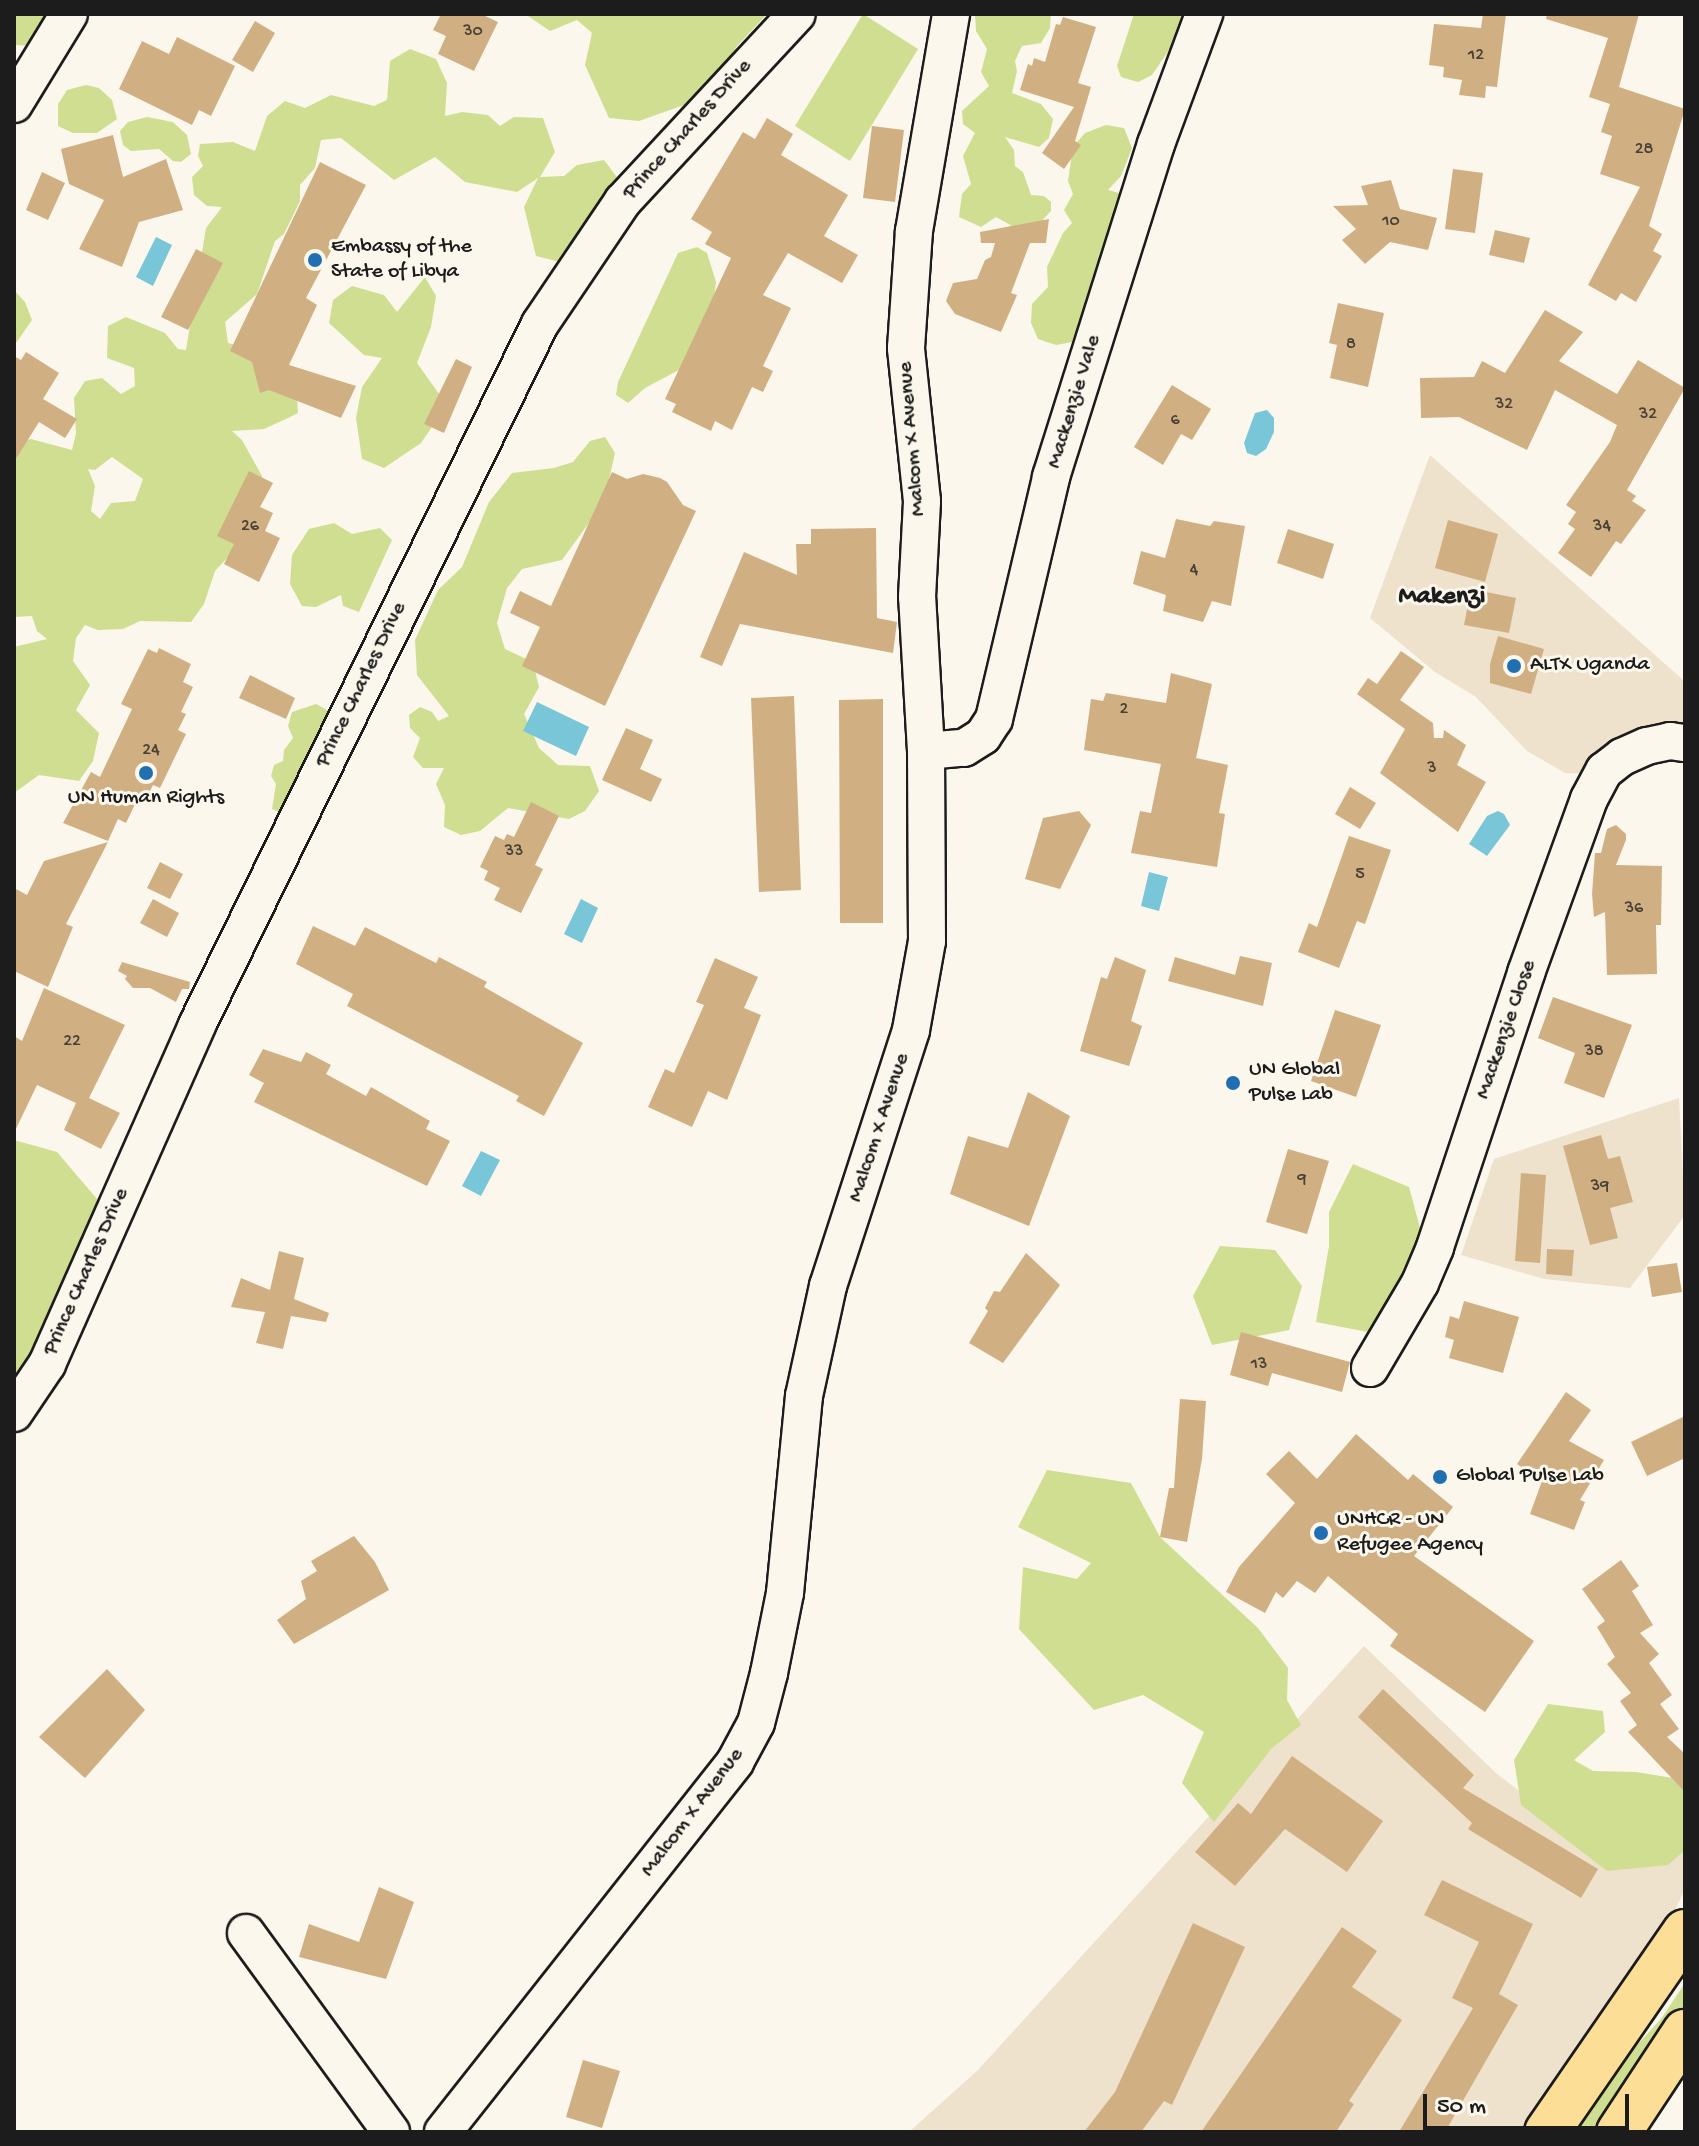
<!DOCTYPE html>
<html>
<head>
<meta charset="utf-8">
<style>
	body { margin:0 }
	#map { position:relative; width:1699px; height:2146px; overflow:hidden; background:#fbf7ec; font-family:"Gochi Hand",sans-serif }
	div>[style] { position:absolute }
	.built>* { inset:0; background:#eee2cc }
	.green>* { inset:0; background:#d0de91 }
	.water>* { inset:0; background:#79c6d8 }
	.building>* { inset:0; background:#d0b083 }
	.roads { filter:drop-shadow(2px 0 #1c1c1c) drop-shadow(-2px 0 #1c1c1c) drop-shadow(0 2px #1c1c1c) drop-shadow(0 -2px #1c1c1c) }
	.minor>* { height:36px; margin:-18px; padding:0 18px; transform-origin:18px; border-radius:18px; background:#fbf7ec }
	.major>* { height:44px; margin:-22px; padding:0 22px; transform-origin:22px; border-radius:22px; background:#fcde96 }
	.dots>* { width:22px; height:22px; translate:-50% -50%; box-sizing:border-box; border:4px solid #fbf7ec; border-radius:50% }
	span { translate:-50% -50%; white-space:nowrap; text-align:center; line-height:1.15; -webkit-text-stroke:6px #fbf7ec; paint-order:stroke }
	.number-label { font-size:18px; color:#494136 }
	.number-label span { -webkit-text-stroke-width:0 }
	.street-label { font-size:22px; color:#1c1c1c }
	.poi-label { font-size:22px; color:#1c1c1c }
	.left { translate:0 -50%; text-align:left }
	.quarter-label { font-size:26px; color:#1c1c1c; font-weight:700 }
	.frame { position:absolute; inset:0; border:16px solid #1c1c1c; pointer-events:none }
	.scale { position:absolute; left:1423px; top:2094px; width:206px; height:36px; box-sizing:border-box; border:4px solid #1c1c1c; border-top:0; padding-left:10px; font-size:24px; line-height:28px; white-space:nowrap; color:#1c1c1c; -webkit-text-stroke:6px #fbf7ec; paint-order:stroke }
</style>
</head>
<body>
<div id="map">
	<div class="built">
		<div style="clip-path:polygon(1430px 455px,1682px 679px,1685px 686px,1685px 728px,1590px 774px,1565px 773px,1527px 751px,1476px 697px,1435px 672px,1370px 618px)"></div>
		<div style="clip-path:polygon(1679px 1098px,1685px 1215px,1630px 1288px,1544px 1279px,1461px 1255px,1494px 1159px)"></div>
		<div style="clip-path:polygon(1364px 1646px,1497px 1774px,1622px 1869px,1685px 1800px,1685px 1888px,1675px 1911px,1527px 2132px,909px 2132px,978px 2070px)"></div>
	</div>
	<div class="green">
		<div style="clip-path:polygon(14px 14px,57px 14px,40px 46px,14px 45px)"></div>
		<div style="clip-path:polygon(525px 14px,767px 14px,737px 46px,724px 69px,684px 105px,639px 121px,609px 118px,585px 65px,592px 33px,577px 20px,550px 31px)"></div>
		<div style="clip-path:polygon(863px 14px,918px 49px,850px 161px,795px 126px)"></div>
		<div style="clip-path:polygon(975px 14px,1051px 14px,1050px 28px,1041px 43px,1022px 46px,1015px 61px,1017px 71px,1012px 93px,1041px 104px,1053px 119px,1049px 138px,1039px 147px,1005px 137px,1014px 150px,1015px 166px,1023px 172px,1031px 195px,1044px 196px,1051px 202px,1051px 211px,1037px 226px,1012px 226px,996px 217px,981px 227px,959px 217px,962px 194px,971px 184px,963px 156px,975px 133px,963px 124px,962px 111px,989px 86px,981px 72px,987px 49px,976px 31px)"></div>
		<div style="clip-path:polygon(1134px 14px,1193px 14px,1183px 19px,1178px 37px,1152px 75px,1138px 82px,1121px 77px,1117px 66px)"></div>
		<div style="clip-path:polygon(evenodd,410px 49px,436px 59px,447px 83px,445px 116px,462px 112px,488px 115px,500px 126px,514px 117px,543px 118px,555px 152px,540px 177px,564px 176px,577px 165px,604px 160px,625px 188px,576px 266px,536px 256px,524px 207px,538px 178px,517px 192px,465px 182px,435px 157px,394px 180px,341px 138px,321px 140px,315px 168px,300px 185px,300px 201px,284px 234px,275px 241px,257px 294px,225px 322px,228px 343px,243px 347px,297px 397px,298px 413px,288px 418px,264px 429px,232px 431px,242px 440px,262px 476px,253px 530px,215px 571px,204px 604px,191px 622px,140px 621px,123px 629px,98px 630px,85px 625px,76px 638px,73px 661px,90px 685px,76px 710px,99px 733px,93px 761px,79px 781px,39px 775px,14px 793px,14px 647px,47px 639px,37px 631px,32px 616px,14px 617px,14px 443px,31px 439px,72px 450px,76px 433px,74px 398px,85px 381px,102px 378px,121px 394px,135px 386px,134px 368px,107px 358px,108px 326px,126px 317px,165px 333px,178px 349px,186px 350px,206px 228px,222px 207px,207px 206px,194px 195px,192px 177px,203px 166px,198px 156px,200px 144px,233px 142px,255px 151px,267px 116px,285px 101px,305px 108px,331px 95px,374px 106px,387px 100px,390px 61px,410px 49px,112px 457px,143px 479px,135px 501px,111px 503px,100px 519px,91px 511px,95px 486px,88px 469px,95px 470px,112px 457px)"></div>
		<div style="clip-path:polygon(86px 85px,99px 88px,112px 100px,117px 119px,97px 133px,73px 133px,58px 126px,58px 104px,67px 90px)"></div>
		<div style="clip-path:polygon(147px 117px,173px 122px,187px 135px,191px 154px,181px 162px,173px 161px,159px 149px,131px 151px,123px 145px,120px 131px,128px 122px)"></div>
		<div style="clip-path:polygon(1106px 125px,1124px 128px,1132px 148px,1121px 176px,1108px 190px,1119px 193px,1132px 212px,1129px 231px,1100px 255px,1113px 274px,1096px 313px,1079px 321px,1072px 342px,1056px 345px,1038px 339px,1031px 323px,1032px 304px,1048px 287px,1047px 267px,1063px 233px,1072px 223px,1064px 210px,1073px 194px,1068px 181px,1073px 147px,1085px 133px)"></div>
		<div style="clip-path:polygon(697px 247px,707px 253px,716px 282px,712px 315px,690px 364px,645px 388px,628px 403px,616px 395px,618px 382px,678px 253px)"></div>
		<div style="clip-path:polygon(425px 277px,436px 296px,431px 327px,417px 363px,447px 405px,421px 443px,384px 468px,362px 459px,356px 418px,362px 387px,382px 358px,364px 355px,329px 323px,333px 300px,352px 286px,384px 295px,397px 312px)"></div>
		<div style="clip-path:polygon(14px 290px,25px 302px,32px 320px,14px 346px)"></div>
		<div style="clip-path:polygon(605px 437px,615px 453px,604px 502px,562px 560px,522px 569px,507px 588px,497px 623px,505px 649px,533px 662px,539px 687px,524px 714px,539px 748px,558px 765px,590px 766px,599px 791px,585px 811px,569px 819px,508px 808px,480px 831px,461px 835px,444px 827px,445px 805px,436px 784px,444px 768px,423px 768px,413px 757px,420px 738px,410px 728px,409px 715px,420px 707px,432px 712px,438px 721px,449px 716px,417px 675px,415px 640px,438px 590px,462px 567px,489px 502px,512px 473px,554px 468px,573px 462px,590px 441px)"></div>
		<div style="clip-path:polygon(334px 523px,352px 534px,380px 528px,392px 540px,359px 612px,343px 606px,341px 595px,316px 607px,302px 606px,290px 584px,292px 555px,309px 529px)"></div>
		<div style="clip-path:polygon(316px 704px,329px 711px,335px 724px,285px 815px,272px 809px,276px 784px,271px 776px,274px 765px,283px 761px,284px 750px,293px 738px,288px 726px,292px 712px)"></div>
		<div style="clip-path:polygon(14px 1140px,57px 1152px,103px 1206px,24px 1375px,14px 1374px)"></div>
		<div style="clip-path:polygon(1353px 1164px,1409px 1187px,1429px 1261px,1373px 1333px,1316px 1322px,1329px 1246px,1329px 1212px)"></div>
		<div style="clip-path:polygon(1220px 1246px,1275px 1250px,1302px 1286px,1289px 1330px,1212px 1345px,1193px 1296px)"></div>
		<div style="clip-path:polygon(1047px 1470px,1131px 1483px,1160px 1537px,1258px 1628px,1288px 1668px,1287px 1700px,1301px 1725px,1272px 1748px,1214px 1822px,1182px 1783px,1204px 1732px,1143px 1695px,1094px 1710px,1019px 1629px,1023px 1567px,1077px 1579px,1091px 1563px,1018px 1527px)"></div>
		<div style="clip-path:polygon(1548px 1704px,1603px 1711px,1605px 1732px,1574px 1760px,1593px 1771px,1636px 1772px,1685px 1780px,1685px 1850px,1668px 1865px,1607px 1871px,1521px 1805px,1514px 1760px)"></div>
		<div style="clip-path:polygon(1685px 1983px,1685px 2007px,1601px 2132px,1571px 2132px,1612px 2072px,1661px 2019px)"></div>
	</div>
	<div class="water">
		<div style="clip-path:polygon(156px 237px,172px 245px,153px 286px,136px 277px)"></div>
		<div style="clip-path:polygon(1267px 410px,1274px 418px,1274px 432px,1266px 449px,1256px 456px,1247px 453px,1244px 443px,1255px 413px)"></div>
		<div style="clip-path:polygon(537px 702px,589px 727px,576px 756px,523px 731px)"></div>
		<div style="clip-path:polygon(1498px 811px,1504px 814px,1510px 825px,1487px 856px,1469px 844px,1487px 816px)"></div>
		<div style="clip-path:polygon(1149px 872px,1168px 877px,1159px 911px,1141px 906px)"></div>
		<div style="clip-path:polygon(581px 899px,598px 908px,582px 943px,564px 934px)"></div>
		<div style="clip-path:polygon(481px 1151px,500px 1160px,481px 1196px,462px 1186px)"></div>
	</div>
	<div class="building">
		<div style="clip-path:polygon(441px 14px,481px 14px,498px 22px,474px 71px,438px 54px,446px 36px,433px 30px)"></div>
		<div style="clip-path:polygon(1483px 14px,1506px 14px,1497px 87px,1486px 86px,1485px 98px,1459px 95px,1462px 80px,1443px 77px,1444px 67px,1429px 65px,1434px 24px,1481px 28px)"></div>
		<div style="clip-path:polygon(1547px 14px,1639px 14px,1619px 87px,1685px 109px,1649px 226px,1662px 234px,1653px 251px,1662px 256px,1636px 302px,1621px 293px,1616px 301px,1588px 285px,1640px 187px,1600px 174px,1612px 136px,1601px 132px,1610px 104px,1589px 97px,1608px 38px,1546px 19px)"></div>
		<div style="clip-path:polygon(1063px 17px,1096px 27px,1078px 83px,1091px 87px,1075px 141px,1081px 145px,1064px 169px,1042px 153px,1074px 107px,1020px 90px,1028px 64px,1032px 66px,1034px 58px,1045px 62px,1056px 24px,1060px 25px)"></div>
		<div style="clip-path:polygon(255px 21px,275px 33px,253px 72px,232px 60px)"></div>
		<div style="clip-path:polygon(177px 37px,235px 66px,211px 116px,199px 110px,192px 125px,119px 89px,142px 41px,169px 54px)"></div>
		<div style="clip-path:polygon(767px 118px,793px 134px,781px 155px,848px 195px,824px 236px,858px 255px,842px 283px,788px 253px,763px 295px,791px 308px,763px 366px,773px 371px,763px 392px,752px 387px,732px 430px,715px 421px,711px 431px,672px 412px,676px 404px,665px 399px,731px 258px,705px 244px,712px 232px,691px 219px,743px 132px,755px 139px)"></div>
		<div style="clip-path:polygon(872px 126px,904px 130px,895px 202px,863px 198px)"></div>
		<div style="clip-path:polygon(113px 135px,123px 177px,166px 159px,183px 210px,139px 222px,122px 267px,79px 249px,104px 200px,69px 184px,61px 149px)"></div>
		<div style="clip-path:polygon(320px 162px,366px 185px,306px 298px,317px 305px,289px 365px,356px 386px,341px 418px,269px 390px,260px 393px,252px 362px,230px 351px)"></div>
		<div style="clip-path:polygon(1453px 169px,1483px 173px,1475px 233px,1445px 229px)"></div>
		<div style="clip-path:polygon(42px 172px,65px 183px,48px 220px,26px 210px)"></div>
		<div style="clip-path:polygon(1391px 180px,1400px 209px,1437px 218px,1428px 250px,1390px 242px,1365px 264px,1342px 240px,1356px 229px,1333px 206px,1368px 205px,1361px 186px)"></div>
		<div style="clip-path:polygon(1049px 219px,1046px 243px,1030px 243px,1011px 293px,1017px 295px,1001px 332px,955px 314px,946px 301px,953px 283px,977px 279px,985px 260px,991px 257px,995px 243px,981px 243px,980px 232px)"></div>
		<div style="clip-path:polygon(1495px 230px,1530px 238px,1524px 263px,1489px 255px)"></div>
		<div style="clip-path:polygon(196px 249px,223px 263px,188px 330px,161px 317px)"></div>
		<div style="clip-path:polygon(1338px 303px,1384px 313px,1368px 387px,1330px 378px,1337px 345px,1329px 343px)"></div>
		<div style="clip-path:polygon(1545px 310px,1583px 332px,1559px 361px,1617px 394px,1638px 360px,1685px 388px,1627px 490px,1636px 496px,1632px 501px,1646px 510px,1621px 544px,1616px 541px,1591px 577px,1558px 553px,1575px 529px,1568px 524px,1576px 512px,1566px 505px,1610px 442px,1617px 425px,1555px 390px,1527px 450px,1459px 417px,1421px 418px,1420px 378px,1474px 377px,1482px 361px,1505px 373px)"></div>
		<div style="clip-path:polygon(26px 352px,59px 373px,43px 399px,77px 419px,65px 438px,39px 422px,14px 462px,14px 356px,21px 360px)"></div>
		<div style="clip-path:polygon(456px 359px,472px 367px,444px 433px,424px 424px)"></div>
		<div style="clip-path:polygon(1172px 385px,1211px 409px,1192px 440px,1181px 434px,1163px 465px,1134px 447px)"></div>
		<div style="clip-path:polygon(249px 471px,273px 483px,260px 507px,273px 513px,265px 531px,280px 538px,259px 582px,224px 564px,234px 544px,217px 536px)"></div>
		<div style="clip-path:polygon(612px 472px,627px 479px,643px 474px,660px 478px,667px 482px,683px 505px,696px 511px,605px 706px,522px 666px,540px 627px,510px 613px,520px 591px,551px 606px)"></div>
		<div style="clip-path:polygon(1176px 519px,1210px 526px,1214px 521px,1245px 526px,1231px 606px,1212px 601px,1203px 622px,1163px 611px,1166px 595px,1133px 584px,1141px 551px,1165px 558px)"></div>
		<div style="clip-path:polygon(1448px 520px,1498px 534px,1485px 582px,1435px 568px)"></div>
		<div style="clip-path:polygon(876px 528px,877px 618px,897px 622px,893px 653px,740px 624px,722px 666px,700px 657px,744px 552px,797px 575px,796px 544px,811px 544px,811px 529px)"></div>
		<div style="clip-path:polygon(1288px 529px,1334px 544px,1323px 579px,1277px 563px)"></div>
		<div style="clip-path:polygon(1471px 589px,1516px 598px,1509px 633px,1464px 625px)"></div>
		<div style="clip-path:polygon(1498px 636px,1544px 649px,1531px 694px,1490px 683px,1490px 664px)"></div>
		<div style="clip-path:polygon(159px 648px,191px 664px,183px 682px,193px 687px,181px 712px,186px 714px,178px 730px,186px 734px,160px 788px,153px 785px,146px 799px,139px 796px,126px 823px,118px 819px,108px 841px,63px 823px,91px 772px,100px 777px,132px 709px,121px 704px,148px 649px,157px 653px)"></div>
		<div style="clip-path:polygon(1401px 651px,1424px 667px,1400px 700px,1433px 723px,1434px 738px,1443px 738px,1444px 730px,1466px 745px,1457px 765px,1486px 782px,1458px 832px,1380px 773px,1405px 729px,1357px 694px,1368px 678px,1377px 684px)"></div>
		<div style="clip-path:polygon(1171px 673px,1212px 684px,1196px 758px,1228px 765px,1219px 813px,1225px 814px,1217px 867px,1131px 853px,1140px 811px,1151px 813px,1161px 764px,1084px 750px,1091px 699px,1103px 701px,1106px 693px,1166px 703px)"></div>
		<div style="clip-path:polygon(250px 675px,295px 698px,286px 719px,239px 698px)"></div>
		<div style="clip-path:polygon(794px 696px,801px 890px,759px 892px,751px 698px)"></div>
		<div style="clip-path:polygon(883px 699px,883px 923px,840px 923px,839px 700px)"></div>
		<div style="clip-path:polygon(626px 728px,653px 740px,640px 769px,662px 779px,651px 802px,602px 780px)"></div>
		<div style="clip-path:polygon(1350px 787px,1376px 803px,1360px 829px,1335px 814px)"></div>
		<div style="clip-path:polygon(531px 802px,559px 816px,535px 865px,543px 869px,521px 913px,494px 900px,500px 888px,484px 880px,488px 871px,480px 867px,495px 836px,504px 840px,507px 834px,514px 837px)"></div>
		<div style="clip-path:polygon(1079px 811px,1091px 825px,1060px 889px,1025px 879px,1043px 818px)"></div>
		<div style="clip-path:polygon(1616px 825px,1626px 834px,1626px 840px,1616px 865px,1662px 866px,1661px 925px,1656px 925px,1657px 974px,1607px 975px,1605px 912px,1594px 917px,1592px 894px,1595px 853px,1601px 853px,1607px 829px)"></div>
		<div style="clip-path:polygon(1349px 836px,1391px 850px,1365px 924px,1357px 921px,1339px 968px,1298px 952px,1309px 923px,1317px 927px)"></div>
		<div style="clip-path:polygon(108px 842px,66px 924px,73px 927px,48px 987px,14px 971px,14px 888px,27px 895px,44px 861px)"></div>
		<div style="clip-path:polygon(160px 862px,183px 874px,170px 899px,147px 888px)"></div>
		<div style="clip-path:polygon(153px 899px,179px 913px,167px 937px,140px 923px)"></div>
		<div style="clip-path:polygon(313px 926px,355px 946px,365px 927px,436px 963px,439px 957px,487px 982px,484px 987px,583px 1043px,544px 1116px,516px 1101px,519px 1096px,347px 1006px,353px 994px,296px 964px)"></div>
		<div style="clip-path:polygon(1240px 956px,1272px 963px,1263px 1006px,1168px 981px,1175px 957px,1235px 975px)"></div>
		<div style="clip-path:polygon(1115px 957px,1146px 970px,1131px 1021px,1142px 1026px,1129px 1066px,1080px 1051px,1101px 977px,1107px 979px)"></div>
		<div style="clip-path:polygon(715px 958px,758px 977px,744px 1008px,761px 1015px,727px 1100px,708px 1091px,692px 1127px,648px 1107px,665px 1069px,674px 1073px,704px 1005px,696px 1002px)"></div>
		<div style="clip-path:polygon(122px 962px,190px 982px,189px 989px,182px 989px,176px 1002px,150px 988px,133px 988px,125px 979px,127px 976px,118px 971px)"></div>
		<div style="clip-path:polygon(44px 988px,125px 1025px,89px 1098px,120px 1113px,101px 1149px,64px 1130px,76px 1103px,37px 1085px,14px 1133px,14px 1036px,22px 1041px)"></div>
		<div style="clip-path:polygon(1553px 997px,1632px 1025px,1604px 1098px,1564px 1083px,1575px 1053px,1538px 1038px)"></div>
		<div style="clip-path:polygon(1335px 1010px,1381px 1025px,1356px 1097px,1311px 1081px)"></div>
		<div style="clip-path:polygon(263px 1049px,301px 1062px,306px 1052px,331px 1065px,326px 1074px,366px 1096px,371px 1087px,430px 1121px,426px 1129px,450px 1141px,427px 1186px,254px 1102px,264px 1083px,249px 1075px)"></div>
		<div style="clip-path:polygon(1028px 1092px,1070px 1116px,1029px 1226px,950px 1194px,968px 1136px,1008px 1148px)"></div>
		<div style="clip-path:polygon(1601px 1135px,1608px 1159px,1620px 1156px,1633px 1202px,1610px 1208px,1618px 1238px,1590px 1245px,1563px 1146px)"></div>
		<div style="clip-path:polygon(1288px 1149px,1329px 1161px,1307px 1234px,1266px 1222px)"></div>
		<div style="clip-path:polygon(1521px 1173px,1546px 1175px,1540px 1263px,1515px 1261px)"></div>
		<div style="clip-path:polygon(1547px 1249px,1574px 1250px,1572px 1276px,1546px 1274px)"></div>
		<div style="clip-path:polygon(279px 1251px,304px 1258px,294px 1299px,329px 1313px,326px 1322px,291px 1316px,283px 1349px,256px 1343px,265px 1312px,231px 1307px,241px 1278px,270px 1290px)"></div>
		<div style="clip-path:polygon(1026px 1253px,1060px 1285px,1003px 1363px,969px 1343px,988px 1311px,985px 1308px,994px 1291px,1000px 1292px)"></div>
		<div style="clip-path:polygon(1677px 1263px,1682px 1292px,1652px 1297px,1647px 1267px)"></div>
		<div style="clip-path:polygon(1464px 1301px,1519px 1317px,1503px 1373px,1449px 1358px,1454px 1340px,1445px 1337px,1450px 1316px,1459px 1319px)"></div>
		<div style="clip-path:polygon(1241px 1332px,1350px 1362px,1342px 1392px,1272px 1373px,1268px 1386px,1230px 1375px)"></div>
		<div style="clip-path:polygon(1566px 1392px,1591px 1410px,1569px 1441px,1604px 1460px,1580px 1500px,1585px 1502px,1574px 1530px,1530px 1514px,1542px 1481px,1517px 1464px)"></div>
		<div style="clip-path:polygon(1180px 1399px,1206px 1401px,1202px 1459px,1187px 1542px,1160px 1537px,1169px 1488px,1174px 1488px)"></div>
		<div style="clip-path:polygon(1685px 1416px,1685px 1458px,1647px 1476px,1631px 1442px)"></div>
		<div style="clip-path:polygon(1356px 1434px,1408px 1480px,1413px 1474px,1453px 1507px,1414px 1556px,1534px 1641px,1485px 1712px,1390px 1646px,1398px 1634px,1328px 1576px,1315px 1593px,1297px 1581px,1283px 1598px,1276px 1592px,1265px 1613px,1226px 1592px,1239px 1567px,1295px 1503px,1266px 1474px,1289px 1451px,1317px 1479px)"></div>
		<div style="clip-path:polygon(354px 1536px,375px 1562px,389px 1590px,294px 1644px,277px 1620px,306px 1599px,301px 1581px,317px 1571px,311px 1561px)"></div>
		<div style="clip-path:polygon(1621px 1560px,1639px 1586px,1632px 1591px,1653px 1625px,1640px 1633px,1659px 1654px,1649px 1663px,1672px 1695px,1660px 1704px,1679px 1729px,1667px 1737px,1685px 1754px,1685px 1792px,1628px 1732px,1637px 1725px,1620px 1701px,1631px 1693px,1607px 1664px,1615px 1657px,1597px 1627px,1605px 1621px,1582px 1589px)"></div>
		<div style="clip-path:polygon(107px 1669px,145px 1710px,85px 1778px,39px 1737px)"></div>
		<div style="clip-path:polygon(1383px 1689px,1474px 1775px,1463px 1788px,1598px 1869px,1581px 1898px,1468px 1829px,1472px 1823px,1358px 1717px)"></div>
		<div style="clip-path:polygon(1292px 1756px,1383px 1821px,1347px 1872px,1285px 1829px,1235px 1886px,1195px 1852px,1238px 1803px,1251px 1814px)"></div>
		<div style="clip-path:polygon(1442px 1880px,1533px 1924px,1499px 1994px,1518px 2005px,1445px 2132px,1399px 2132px,1473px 2008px,1452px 1998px,1479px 1942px,1424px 1915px)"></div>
		<div style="clip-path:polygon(379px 1887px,414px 1902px,386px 1979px,299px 1957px,309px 1924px,359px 1942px)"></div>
		<div style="clip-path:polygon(1193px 1923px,1245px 1947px,1172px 2105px,1164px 2101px,1141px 2132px,1084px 2132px,1115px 2092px)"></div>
		<div style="clip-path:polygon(1342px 1927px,1377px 1951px,1352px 1987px,1402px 2020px,1349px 2101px,1354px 2104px,1336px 2132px,1201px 2132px)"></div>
		<div style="clip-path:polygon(583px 2060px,620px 2071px,602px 2128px,566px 2117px)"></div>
	</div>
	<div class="roads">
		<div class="minor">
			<div style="left:14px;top:104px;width:105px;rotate:-58.6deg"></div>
			<div style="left:926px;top:751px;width:38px;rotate:-5deg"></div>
			<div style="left:964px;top:748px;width:22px;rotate:-32deg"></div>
			<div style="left:983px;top:736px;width:20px;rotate:-57deg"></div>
			<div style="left:994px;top:719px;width:249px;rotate:-76.7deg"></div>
			<div style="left:1051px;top:477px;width:349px;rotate:-72.5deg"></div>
			<div style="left:1156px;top:144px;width:139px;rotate:-69.7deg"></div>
			<div style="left:1370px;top:1368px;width:99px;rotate:-59.5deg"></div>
			<div style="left:1420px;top:1283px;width:39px;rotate:-67deg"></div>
			<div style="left:1435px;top:1247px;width:289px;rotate:-71.6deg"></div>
			<div style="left:1526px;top:973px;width:185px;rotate:-70.1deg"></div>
			<div style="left:1589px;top:799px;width:32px;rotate:-62deg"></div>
			<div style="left:1604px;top:771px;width:23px;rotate:-38deg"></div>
			<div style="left:1622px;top:757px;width:27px;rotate:-24deg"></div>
			<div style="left:1647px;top:746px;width:24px;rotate:-12deg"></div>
			<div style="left:1670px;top:741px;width:15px;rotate:8deg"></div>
			<div style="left:14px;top:1413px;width:59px;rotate:-56deg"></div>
			<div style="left:47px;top:1364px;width:371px;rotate:-66.1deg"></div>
			<div style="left:197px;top:1025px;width:780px;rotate:-63.93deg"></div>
			<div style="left:540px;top:324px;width:148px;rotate:-56deg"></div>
			<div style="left:623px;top:201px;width:255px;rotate:-47.1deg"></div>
			<div style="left:246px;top:1933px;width:246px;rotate:53.9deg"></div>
			<div style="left:443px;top:2132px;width:471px;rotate:-51.7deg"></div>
			<div style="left:735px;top:1762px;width:44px;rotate:-61.7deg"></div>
			<div style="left:756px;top:1723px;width:52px;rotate:-75.4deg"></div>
			<div style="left:769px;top:1673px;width:82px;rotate:-78.7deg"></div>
			<div style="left:785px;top:1593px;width:198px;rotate:-84.5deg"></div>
			<div style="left:804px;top:1396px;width:113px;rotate:-77.7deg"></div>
			<div style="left:828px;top:1286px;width:269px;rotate:-72deg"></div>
			<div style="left:911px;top:1030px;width:90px;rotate:-79.8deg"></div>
			<div style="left:927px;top:941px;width:190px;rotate:-90.3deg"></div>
			<div style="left:926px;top:751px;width:154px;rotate:-93.3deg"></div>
			<div style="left:917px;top:597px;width:96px;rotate:-87deg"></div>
			<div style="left:922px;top:501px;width:154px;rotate:-96deg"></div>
			<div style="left:906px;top:348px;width:117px;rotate:-86.1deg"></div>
			<div style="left:914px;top:231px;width:220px;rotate:-80.3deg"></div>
		</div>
		<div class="major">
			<div style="left:1547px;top:2132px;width:243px;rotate:-55.4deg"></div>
			<div style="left:1619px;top:2132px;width:120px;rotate:-56.6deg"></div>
		</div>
	</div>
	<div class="dots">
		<div style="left:315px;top:260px;background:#1f6fb2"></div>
		<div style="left:1514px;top:666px;background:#1f6fb2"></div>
		<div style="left:146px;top:773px;background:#1f6fb2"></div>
		<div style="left:1233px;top:1083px;background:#1f6fb2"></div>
		<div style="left:1440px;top:1477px;background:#1f6fb2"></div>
		<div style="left:1321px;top:1533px;background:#1f6fb2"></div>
	</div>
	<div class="number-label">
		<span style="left:473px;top:32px">30</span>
		<span style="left:1476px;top:56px">12</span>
		<span style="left:1644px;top:150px">28</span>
		<span style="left:1391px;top:222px">10</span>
		<span style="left:1351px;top:345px">8</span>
		<span style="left:1504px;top:405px">32</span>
		<span style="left:1648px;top:415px">32</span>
		<span style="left:1175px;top:421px">6</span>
		<span style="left:250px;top:527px">26</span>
		<span style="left:1602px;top:527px">34</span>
		<span style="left:1194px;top:571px">4</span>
		<span style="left:1124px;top:710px">2</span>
		<span style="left:151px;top:751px">24</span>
		<span style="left:1432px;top:769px">3</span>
		<span style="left:514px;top:852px">33</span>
		<span style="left:1360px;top:875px">5</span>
		<span style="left:1634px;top:909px">36</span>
		<span style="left:72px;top:1042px">22</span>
		<span style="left:1594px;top:1052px">38</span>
		<span style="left:1302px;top:1180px">9</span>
		<span style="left:1600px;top:1187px">39</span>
		<span style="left:1259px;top:1365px">13</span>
	</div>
	<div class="street-label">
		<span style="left:688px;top:130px;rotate:-48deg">Prince Charles Drive</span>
		<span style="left:1075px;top:402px;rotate:-73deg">Mackenzie Vale</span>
		<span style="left:913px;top:439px;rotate:-95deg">Malcom X Avenue</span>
		<span style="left:362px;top:685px;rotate:-64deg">Prince Charles Drive</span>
		<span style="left:1507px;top:1030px;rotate:-71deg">Mackenzie Close</span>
		<span style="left:880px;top:1128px;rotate:-72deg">Malcom X Avenue</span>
		<span style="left:87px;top:1272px;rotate:-66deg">Prince Charles Drive</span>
		<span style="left:693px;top:1813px;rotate:-53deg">Malcom X Avenue</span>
	</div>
	<div class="poi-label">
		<span class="left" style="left:331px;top:260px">Embassy of the<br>State of Libya</span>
		<span class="left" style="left:1530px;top:666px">ALTX Uganda</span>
		<span style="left:146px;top:799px">UN Human Rights</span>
		<span class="left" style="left:1249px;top:1083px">UN Global<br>Pulse Lab</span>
		<span class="left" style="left:1456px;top:1477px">Global Pulse Lab</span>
		<span class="left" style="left:1337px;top:1533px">UNHCR - UN<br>Refugee Agency</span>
	</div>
	<div class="quarter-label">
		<span style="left:1442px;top:598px">Makenzi</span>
	</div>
	<div class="frame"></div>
	<div class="scale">50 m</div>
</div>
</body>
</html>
